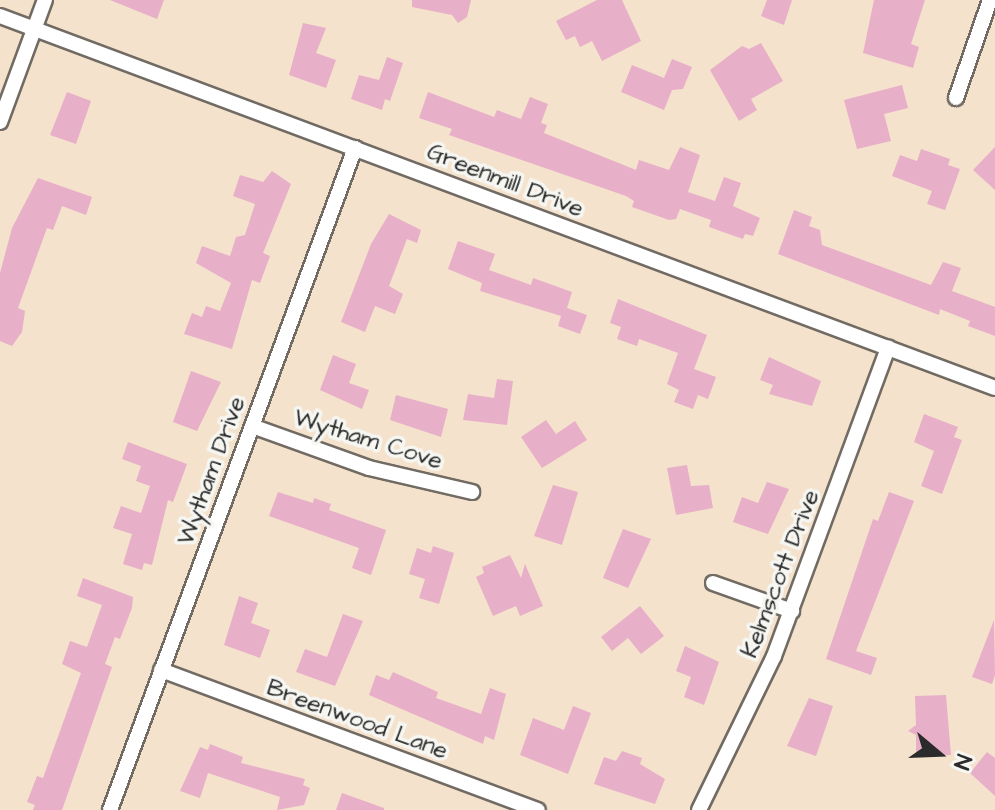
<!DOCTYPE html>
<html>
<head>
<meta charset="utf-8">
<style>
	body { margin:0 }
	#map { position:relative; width:995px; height:810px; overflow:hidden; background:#f4e2cc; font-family:"Architects Daughter",sans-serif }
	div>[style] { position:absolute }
	.building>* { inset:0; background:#e8afc9 }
	.roads { filter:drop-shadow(2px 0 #716b63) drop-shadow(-2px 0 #716b63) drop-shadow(0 2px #716b63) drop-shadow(0 -2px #716b63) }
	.street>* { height:14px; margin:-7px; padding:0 7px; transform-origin:7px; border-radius:7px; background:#fff }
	span { translate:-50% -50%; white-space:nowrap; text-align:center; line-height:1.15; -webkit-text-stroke:7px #f6f6f2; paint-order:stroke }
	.street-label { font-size:24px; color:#2b2b2b }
	.north { position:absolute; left:899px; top:714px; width:80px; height:80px; -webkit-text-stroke:6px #f6f6f2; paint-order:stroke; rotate:109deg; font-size:22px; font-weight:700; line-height:32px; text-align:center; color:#2b2b2b }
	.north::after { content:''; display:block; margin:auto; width:28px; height:36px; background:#2b2b2b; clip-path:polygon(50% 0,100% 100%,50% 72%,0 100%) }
</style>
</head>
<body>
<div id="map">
	<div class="building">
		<div style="clip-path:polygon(110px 0,164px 0,157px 19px)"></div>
		<div style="clip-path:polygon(412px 0,471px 0,467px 17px,458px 23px,452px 15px,412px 7px)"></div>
		<div style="clip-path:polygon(597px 0,622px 0,641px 41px,602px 61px,592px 41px,580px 47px,575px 36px,566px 40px,556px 21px)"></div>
		<div style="clip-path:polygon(767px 0,792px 0,784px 25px,761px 16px)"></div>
		<div style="clip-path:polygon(874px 0,925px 0,911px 44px,919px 47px,913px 68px,863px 53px)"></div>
		<div style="clip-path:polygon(303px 23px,326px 28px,316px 53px,336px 60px,326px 88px,289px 75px)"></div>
		<div style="clip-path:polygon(761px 43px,783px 81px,751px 99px,757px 110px,739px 121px,710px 70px,742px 46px,749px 49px)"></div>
		<div style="clip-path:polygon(387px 57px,403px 63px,390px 101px,385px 99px,382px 110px,351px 99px,359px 75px,379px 80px)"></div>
		<div style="clip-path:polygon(672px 59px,692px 67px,683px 89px,672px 90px,664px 110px,621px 92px,632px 65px,664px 78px)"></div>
		<div style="clip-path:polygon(902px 85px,908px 108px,884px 114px,891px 141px,857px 149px,844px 100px)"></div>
		<div style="clip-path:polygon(67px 92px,91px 101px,76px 144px,50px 135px)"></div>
		<div style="clip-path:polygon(428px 92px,494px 117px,497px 110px,521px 119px,530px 97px,548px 104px,541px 123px,547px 125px,544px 133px,636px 170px,639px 160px,669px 170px,680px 147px,700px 155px,688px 192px,715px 201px,724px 177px,741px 183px,733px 206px,760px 218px,753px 236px,745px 234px,743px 239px,723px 232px,709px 227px,711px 220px,680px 209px,676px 219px,669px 220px,632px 207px,634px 201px,626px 196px,449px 135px,452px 129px,419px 118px)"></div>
		<div style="clip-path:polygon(995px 147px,995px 190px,973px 170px)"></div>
		<div style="clip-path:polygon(921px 149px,950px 159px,948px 165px,960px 169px,945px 210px,927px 204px,932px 191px,892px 176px,900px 155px,917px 161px)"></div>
		<div style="clip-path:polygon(272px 171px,291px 184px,263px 253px,270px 256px,260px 283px,252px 280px,232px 349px,184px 334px,192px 313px,202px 317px,206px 306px,220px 311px,231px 283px,196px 263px,202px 246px,230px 256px,236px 237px,245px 235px,255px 204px,233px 196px,240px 175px,263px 182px)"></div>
		<div style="clip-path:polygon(38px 178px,92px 197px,86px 215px,62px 206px,53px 230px,47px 228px,18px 308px,25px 311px,22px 332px,12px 346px,0 341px,0 273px,12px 228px)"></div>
		<div style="clip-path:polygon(794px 210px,812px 217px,809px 226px,820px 230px,822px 245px,931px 285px,943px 262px,961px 268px,952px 291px,995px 307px,995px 336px,968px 326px,970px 321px,940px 309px,939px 315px,778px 254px)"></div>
		<div style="clip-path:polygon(389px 214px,421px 230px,417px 243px,407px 239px,389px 286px,403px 294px,395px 314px,375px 306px,365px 332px,341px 322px,371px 244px)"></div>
		<div style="clip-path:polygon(458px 241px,495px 254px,489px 270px,531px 285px,533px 278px,572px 292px,567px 308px,587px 315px,580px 334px,558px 326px,561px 316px,480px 291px,482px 283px,448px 269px)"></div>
		<div style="clip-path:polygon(618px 299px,707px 335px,694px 369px,716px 377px,708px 399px,698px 395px,693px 409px,674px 402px,679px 390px,667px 384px,678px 353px,639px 339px,637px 346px,617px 339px,621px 327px,610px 323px)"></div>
		<div style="clip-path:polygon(333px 355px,356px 364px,349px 383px,369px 390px,362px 409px,320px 390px)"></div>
		<div style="clip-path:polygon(769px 357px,821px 381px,812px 406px,769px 394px,773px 385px,760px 380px)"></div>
		<div style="clip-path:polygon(191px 371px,221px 382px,197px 431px,173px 422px)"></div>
		<div style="clip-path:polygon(497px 379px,513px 381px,507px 425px,463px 420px,468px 394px,494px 398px)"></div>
		<div style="clip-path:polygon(396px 395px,448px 409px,441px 437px,390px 420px)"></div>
		<div style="clip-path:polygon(924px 414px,958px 427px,954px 437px,962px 440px,942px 494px,921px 486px,934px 451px,914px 442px)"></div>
		<div style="clip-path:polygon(546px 420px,556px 434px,575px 421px,587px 440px,542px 468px,521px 437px)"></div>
		<div style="clip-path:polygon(128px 442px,187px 464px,173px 502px,168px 500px,152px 565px,144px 563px,142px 570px,123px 564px,132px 534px,113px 528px,121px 506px,141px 513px,150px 486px,136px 481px,141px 466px,122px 459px)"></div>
		<div style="clip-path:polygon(687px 465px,691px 486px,709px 485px,713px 508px,676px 515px,667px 468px)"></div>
		<div style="clip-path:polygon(767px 482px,789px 489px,768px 534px,733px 522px,742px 497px,758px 503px)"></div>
		<div style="clip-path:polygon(553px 485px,578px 492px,562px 545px,534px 536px)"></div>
		<div style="clip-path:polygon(278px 492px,313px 503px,314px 498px,331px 504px,329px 510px,386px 530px,371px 575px,352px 568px,359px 548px,269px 516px)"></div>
		<div style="clip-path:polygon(889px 492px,914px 501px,856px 651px,877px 658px,871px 675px,826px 659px,873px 519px,878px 521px)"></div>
		<div style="clip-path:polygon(623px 529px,651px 539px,628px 588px,603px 578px)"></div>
		<div style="clip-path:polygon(433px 546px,454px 553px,439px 604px,419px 598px,425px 579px,409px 574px,417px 548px,431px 553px)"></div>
		<div style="clip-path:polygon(510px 555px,521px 578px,525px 564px,543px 606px,520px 616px,516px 606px,493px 616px,476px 577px,484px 573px,482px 567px)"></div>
		<div style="clip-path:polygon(83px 578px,133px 597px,132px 608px,120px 639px,115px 637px,105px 664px,112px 667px,62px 810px,33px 810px,35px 805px,27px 802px,37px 776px,43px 778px,81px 673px,62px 664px,70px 641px,87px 647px,102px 605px,77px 596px)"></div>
		<div style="clip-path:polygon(239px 596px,258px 603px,251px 623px,270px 630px,260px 658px,224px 645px)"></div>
		<div style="clip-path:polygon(640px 606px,664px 636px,641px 654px,628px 638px,612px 651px,601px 637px)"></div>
		<div style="clip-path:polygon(343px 614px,363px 621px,335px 686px,296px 672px,305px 649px,327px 657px)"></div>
		<div style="clip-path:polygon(994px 620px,995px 675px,992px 684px,972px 677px)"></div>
		<div style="clip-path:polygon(685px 646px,719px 662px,704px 705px,684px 697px,691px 677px,676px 671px)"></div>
		<div style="clip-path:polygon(393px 672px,438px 692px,436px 698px,481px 714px,490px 688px,506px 694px,494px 740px,485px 736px,483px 744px,369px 695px,376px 675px,389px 680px)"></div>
		<div style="clip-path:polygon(946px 695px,951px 755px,916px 756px,916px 735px,908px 731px,916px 725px,915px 696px)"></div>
		<div style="clip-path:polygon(809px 698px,833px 706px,816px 756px,787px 746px)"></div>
		<div style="clip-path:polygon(573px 706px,591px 713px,568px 774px,520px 755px,533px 718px,564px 730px)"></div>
		<div style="clip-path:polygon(210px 744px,243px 757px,241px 763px,305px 779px,303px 785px,310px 788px,304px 805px,277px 810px,280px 797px,208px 773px,200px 798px,180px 791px,200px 747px,208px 750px)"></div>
		<div style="clip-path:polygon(622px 751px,642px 758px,640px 764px,665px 779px,655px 804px,594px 784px,604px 757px,616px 761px)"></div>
		<div style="clip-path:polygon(987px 752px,995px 758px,995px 796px,970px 773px)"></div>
		<div style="clip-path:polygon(342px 793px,384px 808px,384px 810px,336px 810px)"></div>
	</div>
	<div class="roads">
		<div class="street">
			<div style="left:0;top:16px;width:1062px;rotate:20.5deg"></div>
			<div style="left:956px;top:98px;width:104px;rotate:-70.9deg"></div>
			<div style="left:0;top:122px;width:130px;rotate:-69.8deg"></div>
			<div style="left:252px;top:426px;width:124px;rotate:19.7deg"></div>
			<div style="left:369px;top:468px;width:106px;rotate:13.1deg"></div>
			<div style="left:713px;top:583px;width:84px;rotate:19.5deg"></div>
			<div style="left:161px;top:670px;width:402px;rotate:20.4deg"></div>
			<div style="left:110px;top:810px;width:706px;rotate:-69.69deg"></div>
			<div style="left:699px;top:810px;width:171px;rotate:-64deg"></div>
			<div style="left:774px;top:656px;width:329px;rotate:-69.7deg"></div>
		</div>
	</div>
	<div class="street-label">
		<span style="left:505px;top:181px;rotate:21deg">Greenmill Drive</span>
		<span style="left:368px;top:440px;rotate:17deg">Wytham Cove</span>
		<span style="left:212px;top:471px;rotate:-70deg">Wytham Drive</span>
		<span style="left:781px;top:574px;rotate:-69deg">Kelmscott Drive</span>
		<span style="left:357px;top:720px;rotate:20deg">Breenwood Lane</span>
	</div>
	<div class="north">N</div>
</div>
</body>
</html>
